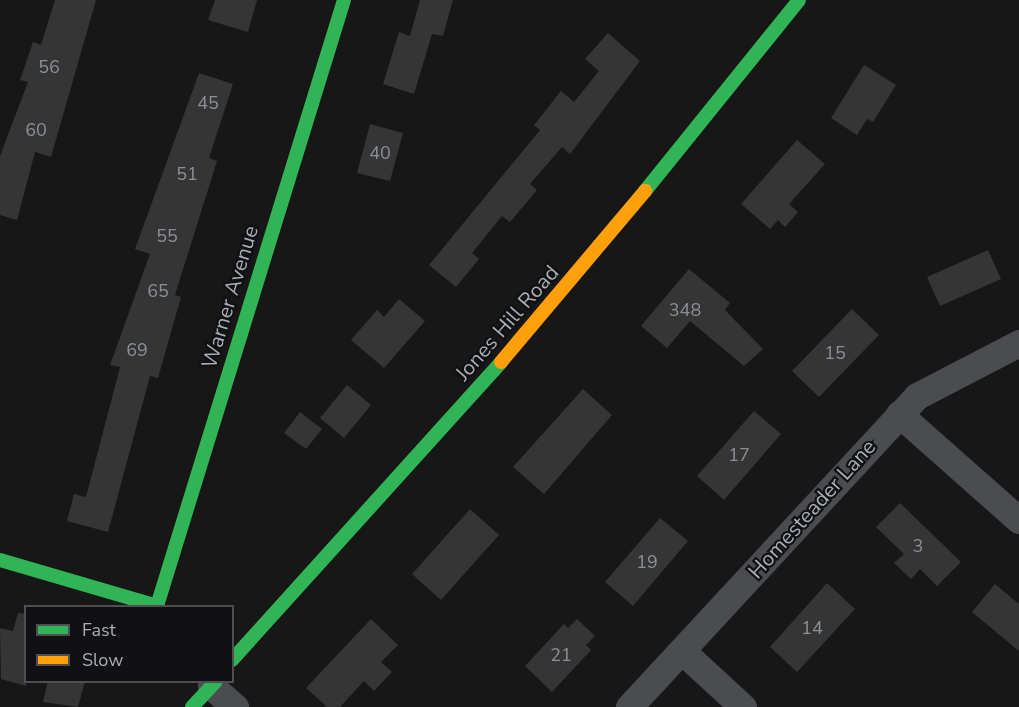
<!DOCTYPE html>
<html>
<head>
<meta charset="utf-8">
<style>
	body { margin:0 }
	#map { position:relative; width:1019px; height:707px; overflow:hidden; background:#171717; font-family:"Nunito Sans",sans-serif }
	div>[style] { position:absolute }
	.building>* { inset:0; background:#353536 }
	.street>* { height:27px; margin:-13.5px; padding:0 13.5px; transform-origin:13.5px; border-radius:13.5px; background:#4b4c50 }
	.fast>* { height:14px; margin:-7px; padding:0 7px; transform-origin:7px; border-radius:7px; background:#30b455 }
	.slow>* { height:14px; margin:-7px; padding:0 7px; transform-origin:7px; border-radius:7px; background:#ff9f0a }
	span { translate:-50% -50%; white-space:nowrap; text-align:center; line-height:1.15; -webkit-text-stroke:4.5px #111113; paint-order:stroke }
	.number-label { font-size:18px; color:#8b8f98 }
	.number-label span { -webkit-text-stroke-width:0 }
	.street-label { font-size:21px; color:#a8adb8 }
	.legend { position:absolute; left:24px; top:605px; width:210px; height:78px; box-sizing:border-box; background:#111113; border:2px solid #4d4f55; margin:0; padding:8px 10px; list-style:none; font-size:18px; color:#a8adb8 }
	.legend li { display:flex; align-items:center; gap:12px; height:30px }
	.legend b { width:30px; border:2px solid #4d4f55 }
</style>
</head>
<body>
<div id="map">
	<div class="building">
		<div style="clip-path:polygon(55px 0,96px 0,51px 157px,35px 152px,17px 220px,0 215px,0 156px,28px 82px,20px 80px,33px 42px,41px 45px)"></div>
		<div style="clip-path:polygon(215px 0,257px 0,248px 32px,208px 20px)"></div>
		<div style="clip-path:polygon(420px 0,453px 0,443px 36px,432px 34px,414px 94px,383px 84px,399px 32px,410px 36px)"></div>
		<div style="clip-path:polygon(608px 33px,640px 61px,570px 154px,562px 147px,530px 184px,537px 190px,510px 222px,502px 216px,472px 253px,479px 259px,456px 287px,429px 265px,540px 130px,534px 125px,561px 91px,574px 102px,599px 71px,585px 59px)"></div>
		<div style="clip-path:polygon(864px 65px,896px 85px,873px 122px,867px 119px,857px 135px,831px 118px)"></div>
		<div style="clip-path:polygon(199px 73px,233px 84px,209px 158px,217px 161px,175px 295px,181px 297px,158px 378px,150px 376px,108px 532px,67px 521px,74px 494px,86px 497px,120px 367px,110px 365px,150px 254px,135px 249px)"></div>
		<div style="clip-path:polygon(370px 124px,403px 133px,390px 181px,357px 173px)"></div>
		<div style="clip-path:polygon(797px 140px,825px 164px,789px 204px,798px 212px,785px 227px,778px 220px,770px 229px,741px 204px)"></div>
		<div style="clip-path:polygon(988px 250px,1001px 279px,940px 306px,927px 277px)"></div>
		<div style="clip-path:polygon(689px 269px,730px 303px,725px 310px,763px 349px,744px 366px,690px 321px,667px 348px,641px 326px)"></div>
		<div style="clip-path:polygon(399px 299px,425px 321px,384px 368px,351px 340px,377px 310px,384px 317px)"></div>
		<div style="clip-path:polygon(852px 309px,879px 335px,819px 397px,792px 371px)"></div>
		<div style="clip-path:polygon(347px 385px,371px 405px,344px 438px,320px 418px)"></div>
		<div style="clip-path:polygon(583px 389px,612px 415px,544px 494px,513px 467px)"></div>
		<div style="clip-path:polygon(754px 411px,781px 434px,724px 500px,697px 476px)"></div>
		<div style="clip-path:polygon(300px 412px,322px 429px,306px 449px,284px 433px)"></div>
		<div style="clip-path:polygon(900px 503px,961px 562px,937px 586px,920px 569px,911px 579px,894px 563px,904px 554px,876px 527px)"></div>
		<div style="clip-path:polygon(470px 509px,499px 535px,441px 600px,412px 574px)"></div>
		<div style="clip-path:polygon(660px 518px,688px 541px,633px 606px,605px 582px)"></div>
		<div style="clip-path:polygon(827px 583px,855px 609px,797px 672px,770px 647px)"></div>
		<div style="clip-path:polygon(995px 584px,1019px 604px,1019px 651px,972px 612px)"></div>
		<div style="clip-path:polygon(18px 613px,25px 614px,26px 686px,1px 679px,0 628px,13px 631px)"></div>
		<div style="clip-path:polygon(371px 619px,398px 645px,381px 662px,392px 672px,374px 691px,364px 681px,340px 707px,327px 707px,306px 688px)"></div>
		<div style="clip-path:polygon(577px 619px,595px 636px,586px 645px,591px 650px,552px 692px,525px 666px,564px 624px,568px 628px)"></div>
		<div style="clip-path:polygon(48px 681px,85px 681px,78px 707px,43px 702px)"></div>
	</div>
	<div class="street">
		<div style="left:899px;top:414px;width:160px;rotate:41.5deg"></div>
		<div style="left:682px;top:651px;width:83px;rotate:42.6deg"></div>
		<div style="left:211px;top:686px;width:32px;rotate:41deg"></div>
		<div style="left:629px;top:707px;width:424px;rotate:-47.2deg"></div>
		<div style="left:917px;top:396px;width:115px;rotate:-27.5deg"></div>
	</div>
	<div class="fast">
		<div style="left:645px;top:191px;width:245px;rotate:-51.1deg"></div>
		<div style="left:0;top:560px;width:164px;rotate:16.3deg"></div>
		<div style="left:157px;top:606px;width:634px;rotate:-72.85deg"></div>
		<div style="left:232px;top:660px;width:401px;rotate:-47.9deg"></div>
		<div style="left:192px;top:707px;width:34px;rotate:-47deg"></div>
	</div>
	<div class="slow">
		<div style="left:501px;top:362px;width:224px;rotate:-49.9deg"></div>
	</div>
	<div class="number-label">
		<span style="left:49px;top:67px">56</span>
		<span style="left:208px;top:103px">45</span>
		<span style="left:36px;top:130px">60</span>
		<span style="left:380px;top:153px">40</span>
		<span style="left:187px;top:174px">51</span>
		<span style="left:167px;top:236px">55</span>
		<span style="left:158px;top:291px">65</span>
		<span style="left:685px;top:310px">348</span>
		<span style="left:137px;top:350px">69</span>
		<span style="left:835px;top:353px">15</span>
		<span style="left:739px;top:455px">17</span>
		<span style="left:918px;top:546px">3</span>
		<span style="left:647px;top:562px">19</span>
		<span style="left:812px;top:628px">14</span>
		<span style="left:561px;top:655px">21</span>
	</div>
	<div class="street-label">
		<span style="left:230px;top:297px;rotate:-73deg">Warner Avenue</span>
		<span style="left:507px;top:323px;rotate:-49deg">Jones Hill Road</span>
		<span style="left:812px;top:509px;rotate:-48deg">Homesteader Lane</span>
	</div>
	<ul class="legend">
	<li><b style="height:8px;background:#30b455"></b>Fast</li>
	<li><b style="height:8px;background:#ff9f0a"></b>Slow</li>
	</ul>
</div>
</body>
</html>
